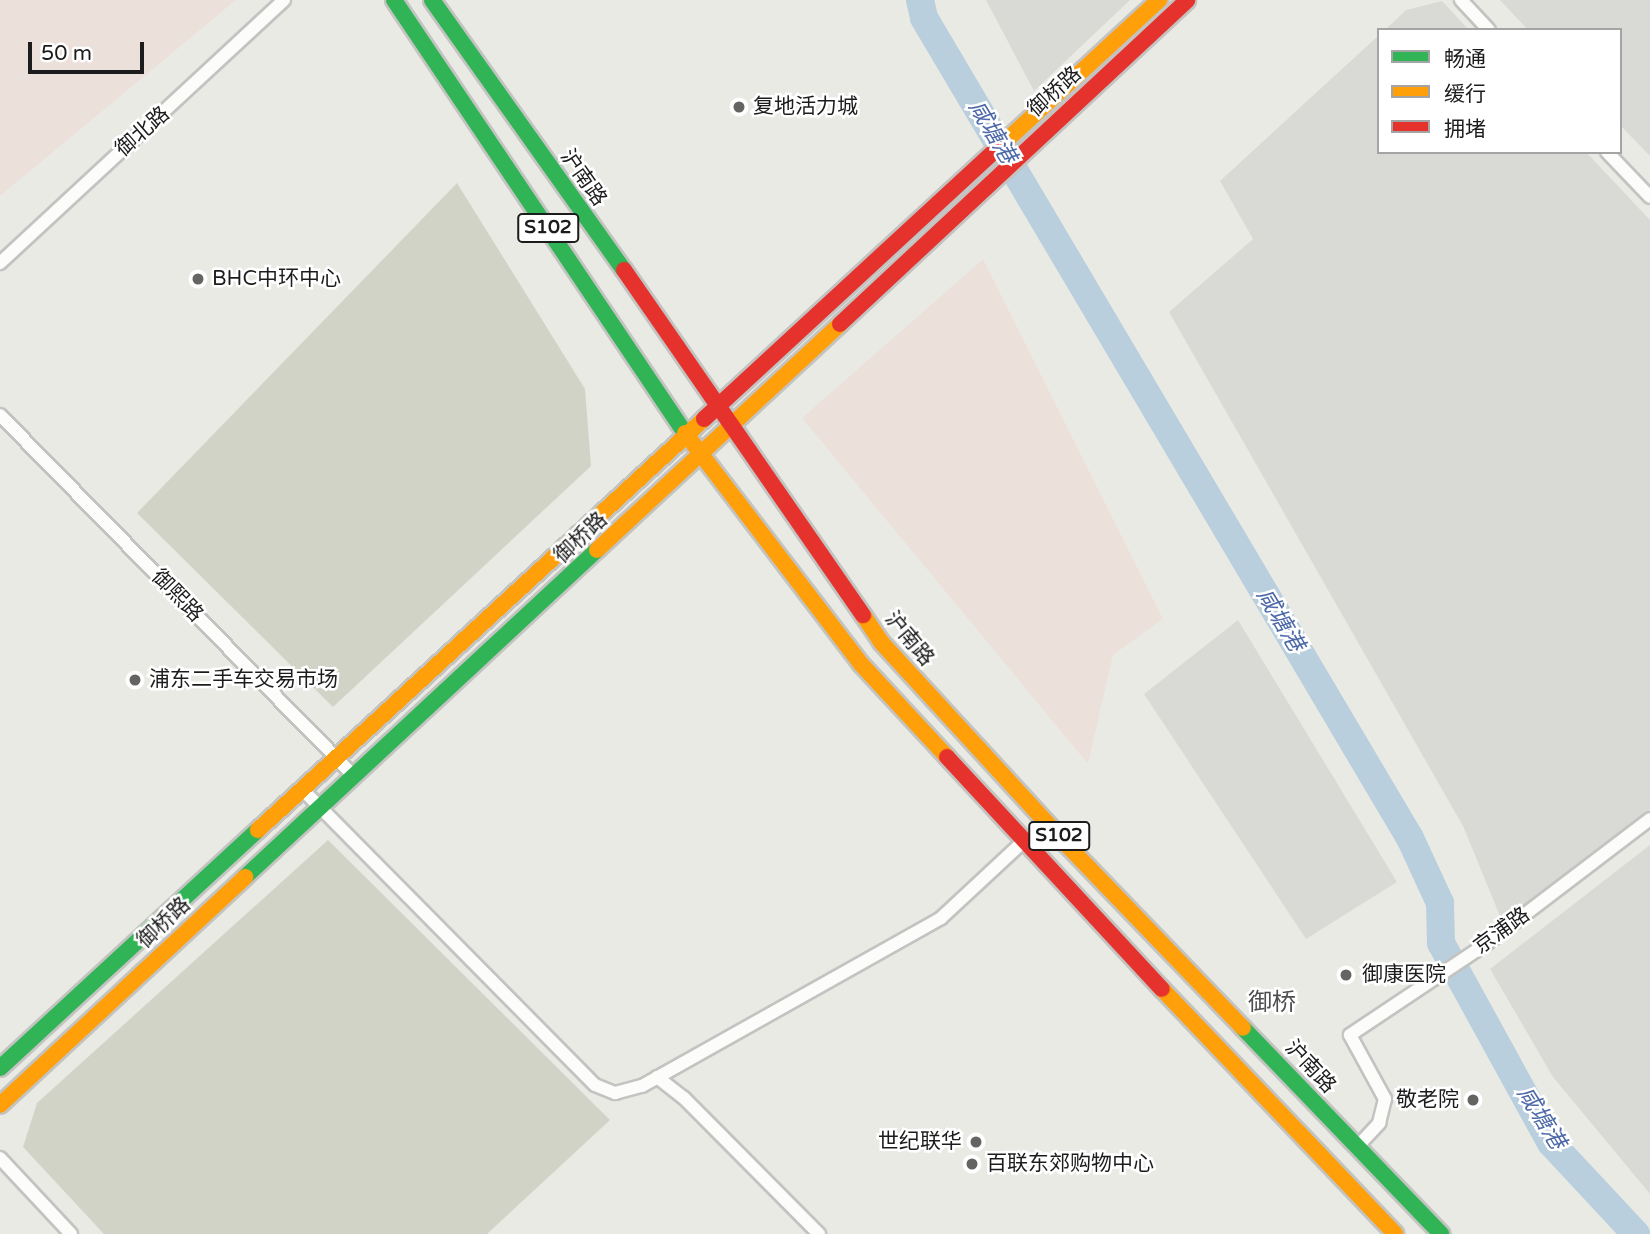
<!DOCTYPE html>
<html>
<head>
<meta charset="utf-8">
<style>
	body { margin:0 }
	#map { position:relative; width:1650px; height:1234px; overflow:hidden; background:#eaeae5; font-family:"Varela Round","Noto Sans SC",sans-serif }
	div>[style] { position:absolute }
	.residential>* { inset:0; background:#d9d9d6 }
	.commercial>* { inset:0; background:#ece0db }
	.construction>* { inset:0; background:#d2d3c7 }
	.river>* { height:28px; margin:-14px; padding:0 14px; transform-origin:14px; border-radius:14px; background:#b9cfdd }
	.roads { filter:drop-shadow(2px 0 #c3c3c1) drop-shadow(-2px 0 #c3c3c1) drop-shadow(0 2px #c3c3c1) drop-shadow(0 -2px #c3c3c1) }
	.street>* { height:12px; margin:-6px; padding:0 6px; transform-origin:6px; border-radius:6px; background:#fcfcfb }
	.fast>* { height:16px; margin:-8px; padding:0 8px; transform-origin:8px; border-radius:8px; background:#30b455 }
	.slow>* { height:16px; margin:-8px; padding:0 8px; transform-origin:8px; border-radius:8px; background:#ff9f0a }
	.jam>* { height:16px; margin:-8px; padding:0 8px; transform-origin:8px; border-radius:8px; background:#e5322d }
	.dots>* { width:19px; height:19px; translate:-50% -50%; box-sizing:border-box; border:4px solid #fff; border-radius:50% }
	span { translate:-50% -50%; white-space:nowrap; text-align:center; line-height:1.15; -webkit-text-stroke:5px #fff; paint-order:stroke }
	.shield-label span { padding:2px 5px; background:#fff; border:2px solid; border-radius:5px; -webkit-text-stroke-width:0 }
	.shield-label { font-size:19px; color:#1c1c1c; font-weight:700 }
	.street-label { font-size:21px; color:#1c1c1c }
	.poi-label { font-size:21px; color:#1c1c1c }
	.left { translate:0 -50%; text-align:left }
	.right { translate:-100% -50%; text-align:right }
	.water-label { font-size:23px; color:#4d69a8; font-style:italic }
	.quarter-label { font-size:24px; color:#4f4f4f }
	.legend { position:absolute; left:1377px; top:28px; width:245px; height:126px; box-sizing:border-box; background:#fff; border:2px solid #a4a4a4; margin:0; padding:9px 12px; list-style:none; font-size:21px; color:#1c1c1c }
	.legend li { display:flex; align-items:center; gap:14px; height:35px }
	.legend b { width:35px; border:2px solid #a4a4a4 }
	.scale { position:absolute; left:28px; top:42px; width:116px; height:32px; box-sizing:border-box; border:4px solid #1c1c1c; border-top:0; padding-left:9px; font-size:21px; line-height:24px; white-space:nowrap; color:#1c1c1c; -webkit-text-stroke:5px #fff; paint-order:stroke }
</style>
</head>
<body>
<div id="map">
	<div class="residential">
		<div style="clip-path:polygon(986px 0,1130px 0,1034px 91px)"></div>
		<div style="clip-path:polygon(1500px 0,1650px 0,1650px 156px,1620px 125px,1620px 30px,1528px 30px)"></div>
		<div style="clip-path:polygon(1442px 1px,1469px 30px,1385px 30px,1406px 10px)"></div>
		<div style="clip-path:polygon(1379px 35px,1379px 152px,1586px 152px,1650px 220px,1650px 811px,1502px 921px,1463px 826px,1169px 312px,1253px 239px,1220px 181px)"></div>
		<div style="clip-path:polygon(1238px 620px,1397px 882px,1306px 939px,1144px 694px)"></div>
		<div style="clip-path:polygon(1650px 845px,1650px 1194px,1553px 1077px,1490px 969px)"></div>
	</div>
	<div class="commercial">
		<div style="clip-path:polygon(0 0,236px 0,0 196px)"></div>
		<div style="clip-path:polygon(983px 259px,1163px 619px,1113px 655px,1088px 764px,802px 418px)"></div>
	</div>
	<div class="construction">
		<div style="clip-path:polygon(457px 183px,585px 389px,591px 466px,333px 707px,137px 513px)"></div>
		<div style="clip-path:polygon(328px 840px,610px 1120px,487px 1234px,104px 1234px,23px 1147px,37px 1103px)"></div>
	</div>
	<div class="river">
		<div style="left:920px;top:0;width:18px;rotate:77deg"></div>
		<div style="left:924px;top:18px;width:953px;rotate:59.35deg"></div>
		<div style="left:1410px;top:838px;width:72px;rotate:65.2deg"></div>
		<div style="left:1440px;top:903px;width:40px;rotate:88.6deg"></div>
		<div style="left:1441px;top:943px;width:228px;rotate:61.2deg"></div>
		<div style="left:1551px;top:1143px;width:125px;rotate:47deg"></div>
	</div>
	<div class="roads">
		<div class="street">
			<div style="left:1461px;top:0;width:41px;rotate:47deg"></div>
			<div style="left:1607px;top:152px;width:62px;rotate:46.3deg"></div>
			<div style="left:0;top:263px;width:387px;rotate:-42.8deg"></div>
			<div style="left:0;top:415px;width:506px;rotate:45.56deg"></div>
			<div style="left:301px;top:788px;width:418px;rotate:45.3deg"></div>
			<div style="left:595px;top:1085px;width:22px;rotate:22deg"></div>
			<div style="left:615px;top:1093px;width:28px;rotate:-15deg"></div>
			<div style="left:642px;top:1086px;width:343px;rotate:-29.3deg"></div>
			<div style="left:941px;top:918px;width:113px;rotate:-42.9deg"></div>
			<div style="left:657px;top:1077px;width:34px;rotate:38deg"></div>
			<div style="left:684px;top:1098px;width:192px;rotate:45.2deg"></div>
			<div style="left:1357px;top:1147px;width:33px;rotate:-47deg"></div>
			<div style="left:1379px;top:1123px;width:25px;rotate:-76deg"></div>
			<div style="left:1385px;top:1099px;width:73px;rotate:-118.7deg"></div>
			<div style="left:1350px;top:1035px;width:164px;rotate:-33.8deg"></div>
			<div style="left:1486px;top:944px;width:206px;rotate:-37.3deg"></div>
			<div style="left:0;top:1158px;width:104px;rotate:46.9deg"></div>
		</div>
		<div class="fast">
			<div style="left:394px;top:0;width:522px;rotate:56.1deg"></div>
			<div style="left:432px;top:0;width:331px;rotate:54.6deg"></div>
			<div style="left:245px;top:877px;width:480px;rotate:-42.9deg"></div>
			<div style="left:1243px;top:1028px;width:286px;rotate:46.1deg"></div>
			<div style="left:0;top:1068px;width:351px;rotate:-42.7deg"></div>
		</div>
		<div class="slow">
			<div style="left:996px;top:150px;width:222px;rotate:-42.6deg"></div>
			<div style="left:685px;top:433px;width:290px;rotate:52.7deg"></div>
			<div style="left:861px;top:664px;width:127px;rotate:47.2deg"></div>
			<div style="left:597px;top:550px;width:332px;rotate:-42.9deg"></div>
			<div style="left:863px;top:615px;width:32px;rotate:56deg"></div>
			<div style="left:881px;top:642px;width:274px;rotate:47.5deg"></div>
			<div style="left:1066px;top:844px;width:255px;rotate:46.1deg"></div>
			<div style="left:258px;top:830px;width:606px;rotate:-42.66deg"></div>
			<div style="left:1162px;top:989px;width:338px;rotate:46.4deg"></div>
			<div style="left:0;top:1105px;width:335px;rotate:-42.9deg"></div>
		</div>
		<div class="jam">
			<div style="left:624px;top:270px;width:420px;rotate:55.3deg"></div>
			<div style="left:840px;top:324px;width:475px;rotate:-43deg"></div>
			<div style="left:704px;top:419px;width:397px;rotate:-42.7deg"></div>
			<div style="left:947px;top:757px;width:316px;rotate:47.2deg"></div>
		</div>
	</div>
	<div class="dots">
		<div style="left:739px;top:107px;background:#646462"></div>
		<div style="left:198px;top:279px;background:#646462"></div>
		<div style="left:135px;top:680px;background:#646462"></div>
		<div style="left:1346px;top:975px;background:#646462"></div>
		<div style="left:1473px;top:1100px;background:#646462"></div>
		<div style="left:976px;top:1142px;background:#646462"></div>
		<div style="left:972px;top:1164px;background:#646462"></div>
	</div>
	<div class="shield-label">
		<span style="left:548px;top:228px">S102</span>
		<span style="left:1059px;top:836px">S102</span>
	</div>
	<div class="street-label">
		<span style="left:1055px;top:92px;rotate:-42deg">御桥路</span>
		<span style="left:143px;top:132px;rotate:-41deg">御北路</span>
		<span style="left:583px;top:178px;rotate:55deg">沪南路</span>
		<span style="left:581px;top:538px;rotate:-43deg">御桥路</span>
		<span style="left:177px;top:596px;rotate:46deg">御熙路</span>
		<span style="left:909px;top:639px;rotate:50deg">沪南路</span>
		<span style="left:164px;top:923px;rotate:-43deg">御桥路</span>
		<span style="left:1502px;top:931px;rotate:-36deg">京浦路</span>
		<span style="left:1310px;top:1067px;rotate:47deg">沪南路</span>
	</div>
	<div class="poi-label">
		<span class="left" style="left:753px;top:107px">复地活力城</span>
		<span class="left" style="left:212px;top:279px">BHC中环中心</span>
		<span class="left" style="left:149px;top:680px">浦东二手车交易市场</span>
		<span class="left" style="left:1362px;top:975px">御康医院</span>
		<span class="right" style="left:1459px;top:1100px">敬老院</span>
		<span class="right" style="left:962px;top:1142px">世纪联华</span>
		<span class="left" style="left:986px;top:1164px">百联东郊购物中心</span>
	</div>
	<div class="water-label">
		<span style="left:992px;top:132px;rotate:59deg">咸塘港</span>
		<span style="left:1280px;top:620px;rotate:59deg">咸塘港</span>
		<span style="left:1541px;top:1118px;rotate:58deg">咸塘港</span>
	</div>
	<div class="quarter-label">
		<span style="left:1272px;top:1003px">御桥</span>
	</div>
	<ul class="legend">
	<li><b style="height:9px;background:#30b455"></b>畅通</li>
	<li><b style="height:9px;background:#ff9f0a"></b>缓行</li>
	<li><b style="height:9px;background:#e5322d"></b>拥堵</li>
	</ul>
	<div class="scale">50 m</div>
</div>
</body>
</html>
